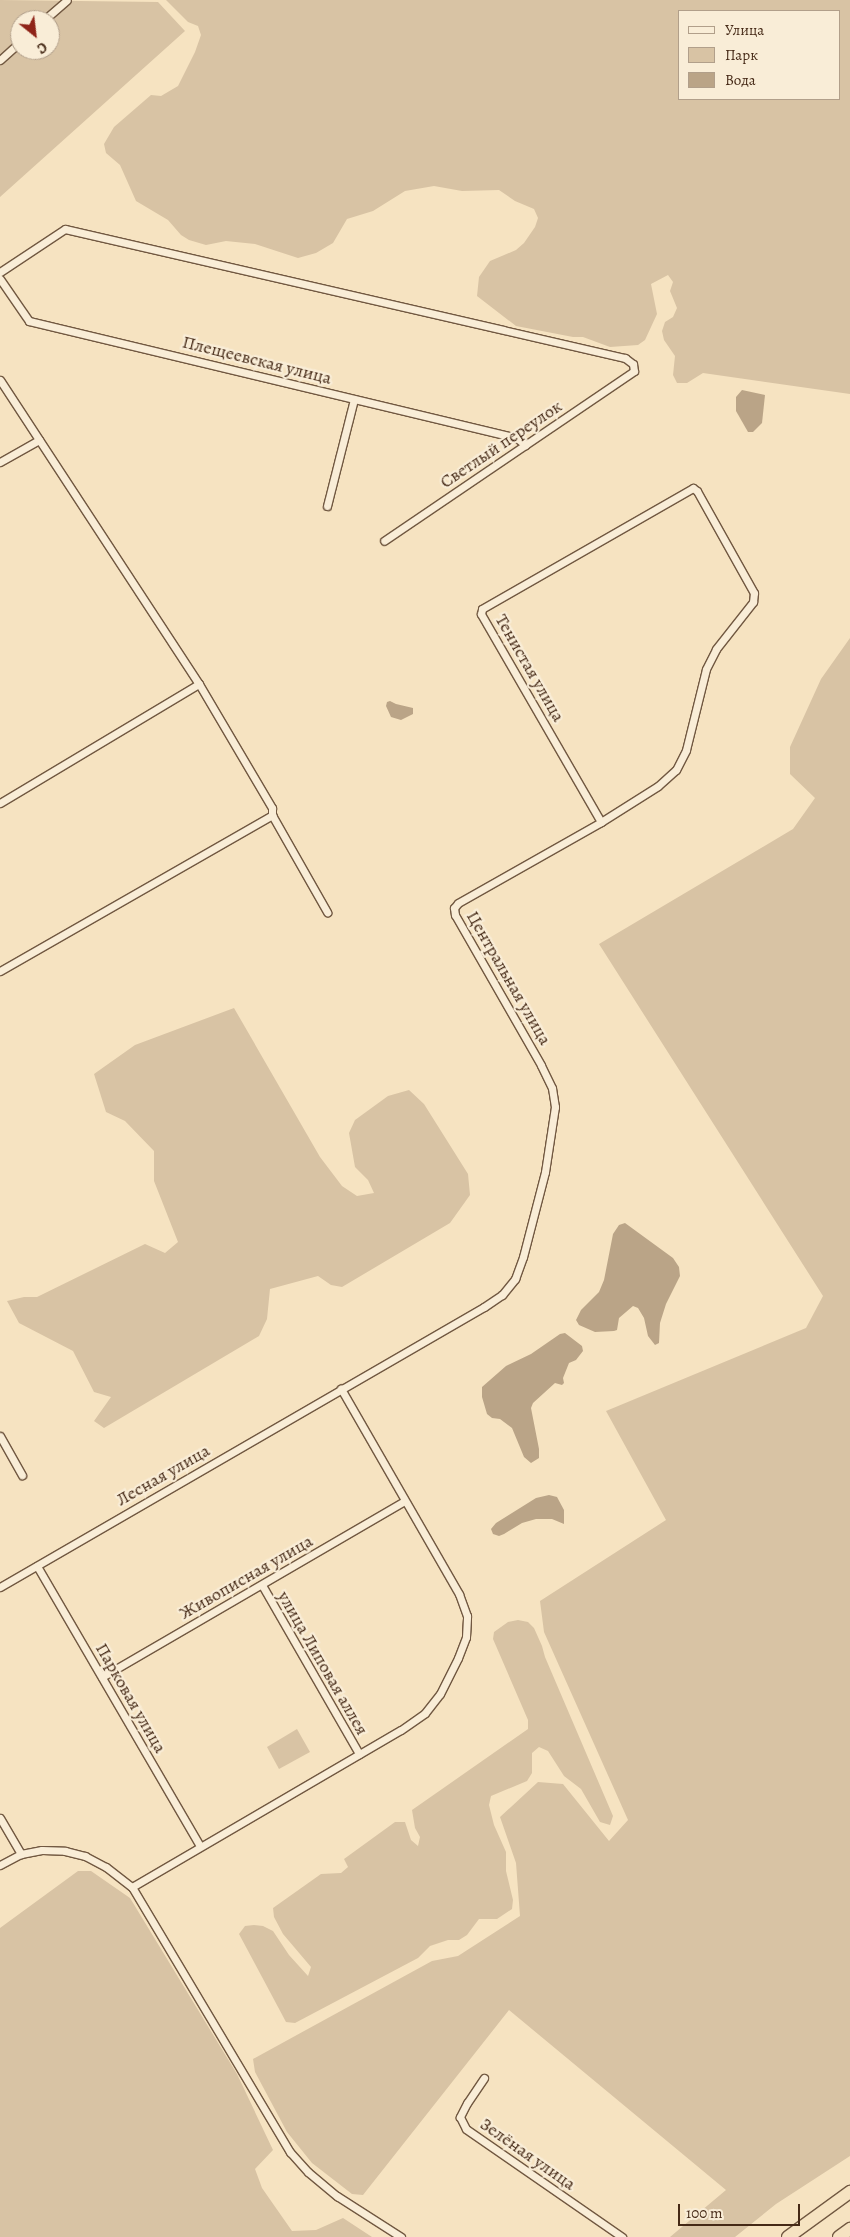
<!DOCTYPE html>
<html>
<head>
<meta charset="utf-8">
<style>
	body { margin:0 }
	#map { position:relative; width:850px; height:2237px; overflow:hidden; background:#f6e3c1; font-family:Alegreya,serif }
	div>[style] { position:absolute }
	.green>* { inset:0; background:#d8c3a4 }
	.water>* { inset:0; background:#baa487 }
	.roads { filter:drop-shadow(1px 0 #715841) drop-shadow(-1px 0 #715841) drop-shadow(0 1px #715841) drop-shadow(0 -1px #715841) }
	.street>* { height:7px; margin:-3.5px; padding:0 3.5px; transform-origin:3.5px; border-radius:3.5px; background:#f9edd7 }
	.highway>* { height:12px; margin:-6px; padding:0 6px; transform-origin:6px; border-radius:6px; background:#f6e3c1 }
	span { translate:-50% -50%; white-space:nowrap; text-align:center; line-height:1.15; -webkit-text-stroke:4.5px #f9edd7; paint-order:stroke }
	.street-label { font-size:18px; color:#452916 }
	.legend { position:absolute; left:678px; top:10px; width:162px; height:90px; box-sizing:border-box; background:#f9edd7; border:1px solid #b19f8a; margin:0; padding:6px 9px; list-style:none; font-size:15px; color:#452916 }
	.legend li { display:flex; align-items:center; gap:10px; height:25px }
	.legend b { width:25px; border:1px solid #b19f8a }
	.north { position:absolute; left:10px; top:10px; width:50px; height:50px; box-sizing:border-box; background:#f9edd7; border:1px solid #b19f8a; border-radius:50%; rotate:151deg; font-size:14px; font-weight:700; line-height:20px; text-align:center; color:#452916 }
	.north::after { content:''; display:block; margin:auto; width:18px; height:22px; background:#8f2418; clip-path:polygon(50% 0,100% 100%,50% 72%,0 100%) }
	.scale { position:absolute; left:678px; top:2204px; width:122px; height:22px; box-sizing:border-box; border:2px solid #452916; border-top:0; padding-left:6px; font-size:15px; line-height:18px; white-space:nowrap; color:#452916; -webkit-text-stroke:4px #f9edd7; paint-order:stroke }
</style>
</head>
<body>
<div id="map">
	<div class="green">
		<div style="clip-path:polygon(evenodd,0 0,158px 2px,185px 31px,0 197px,0 0,20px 20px,50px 20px,50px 50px,20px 50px,20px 20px)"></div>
		<div style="clip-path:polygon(evenodd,166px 0,850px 0,850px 394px,703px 373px,687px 383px,677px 383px,673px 375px,675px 356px,664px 340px,662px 331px,665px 322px,673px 317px,677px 308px,670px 291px,673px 282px,668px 275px,651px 284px,657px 314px,645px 340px,638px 345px,610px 347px,583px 337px,573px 337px,516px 326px,477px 296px,479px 277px,490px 261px,516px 250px,524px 243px,535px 227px,538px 218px,534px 209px,515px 201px,499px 190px,462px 191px,434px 186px,405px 191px,373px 211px,347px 219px,333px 243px,316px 253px,298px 258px,255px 244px,226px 241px,206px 245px,189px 240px,181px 235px,168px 220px,136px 201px,120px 165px,106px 153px,104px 144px,114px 127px,151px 95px,161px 96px,178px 86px,195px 52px,201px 35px,198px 26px,188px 22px,166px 0,679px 11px,839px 11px,839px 99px,679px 99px,679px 11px)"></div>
		<div style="clip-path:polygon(850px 638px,850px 2156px,776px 2204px,735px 2237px,670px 2237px,726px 2190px,509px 2010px,363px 2195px,352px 2194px,312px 2163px,287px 2132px,255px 2072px,253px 2059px,432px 1961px,458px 1956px,520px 1916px,516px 1863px,500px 1817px,538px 1782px,563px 1784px,609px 1841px,628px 1820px,544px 1632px,540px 1601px,666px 1520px,606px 1411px,806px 1328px,823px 1296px,599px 944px,793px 829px,815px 798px,790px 774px,790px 747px,821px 679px)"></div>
		<div style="clip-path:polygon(234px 1008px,320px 1157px,342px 1186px,357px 1196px,374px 1193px,368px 1180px,355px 1167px,349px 1133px,355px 1120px,388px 1096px,409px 1090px,424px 1104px,468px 1174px,470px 1195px,450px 1223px,342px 1287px,331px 1285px,318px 1276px,270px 1289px,267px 1319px,259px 1336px,104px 1428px,94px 1421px,111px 1397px,94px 1392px,73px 1351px,19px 1323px,7px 1301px,24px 1297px,37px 1297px,145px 1244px,165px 1253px,178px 1242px,154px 1181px,154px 1151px,125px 1121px,106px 1112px,94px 1074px,135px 1045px)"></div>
		<div style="clip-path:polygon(518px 1620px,528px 1622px,534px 1628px,542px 1646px,545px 1657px,613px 1816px,610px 1825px,600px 1822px,581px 1789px,564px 1776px,548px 1751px,539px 1747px,532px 1753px,532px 1773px,527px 1781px,491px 1796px,489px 1805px,494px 1825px,506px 1852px,506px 1871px,513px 1900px,512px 1909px,497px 1919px,479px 1919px,467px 1935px,459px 1940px,448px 1940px,430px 1946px,418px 1958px,295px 2023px,286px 2022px,239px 1934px,245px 1926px,254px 1925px,263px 1926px,273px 1931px,289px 1955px,308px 1976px,311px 1967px,283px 1934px,274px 1917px,273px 1908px,321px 1874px,341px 1873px,348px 1867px,344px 1859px,395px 1822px,405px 1822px,411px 1840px,418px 1846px,420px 1837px,415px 1828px,412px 1810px,528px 1729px,528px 1720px,493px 1639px,494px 1632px,508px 1622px)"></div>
		<div style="clip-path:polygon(297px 1729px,310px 1752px,279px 1769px,267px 1747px)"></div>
		<div style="clip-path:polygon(78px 1871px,91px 1871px,130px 1898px,237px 2074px,273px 2150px,255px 2169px,262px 2188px,292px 2231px,316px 2230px,343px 2218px,372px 2237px,0 2237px,0 1928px)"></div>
	</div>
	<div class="water">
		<div style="clip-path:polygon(742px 390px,765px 395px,762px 423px,753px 432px,748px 432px,736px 411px,736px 397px)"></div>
		<div style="clip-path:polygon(390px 701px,396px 704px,413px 708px,413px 714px,401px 720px,391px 717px,386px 706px,387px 702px)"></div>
		<div style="clip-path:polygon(625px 1223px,673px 1258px,679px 1267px,680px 1276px,666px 1304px,660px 1323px,659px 1343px,655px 1345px,648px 1336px,644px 1318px,638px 1308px,633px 1306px,619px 1318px,617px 1330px,614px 1331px,595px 1332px,579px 1325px,576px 1320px,581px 1310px,599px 1292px,604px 1280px,613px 1234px,619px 1225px)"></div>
		<div style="clip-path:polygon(565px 1333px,582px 1346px,583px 1351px,576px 1360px,569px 1363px,563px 1378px,564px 1383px,562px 1385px,555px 1383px,533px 1403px,531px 1408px,539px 1449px,539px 1458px,531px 1463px,524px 1457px,512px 1428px,500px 1419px,492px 1418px,487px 1414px,482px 1397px,482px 1387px,506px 1366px,531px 1354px,560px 1334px)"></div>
		<div style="clip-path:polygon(549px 1495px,557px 1497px,564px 1510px,564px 1524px,552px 1519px,536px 1519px,522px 1523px,504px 1534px,499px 1536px,493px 1534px,491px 1529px,496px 1523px,536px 1498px)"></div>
	</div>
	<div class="roads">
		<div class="street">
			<div style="left:44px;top:20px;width:30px;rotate:-41deg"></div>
			<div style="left:0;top:60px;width:27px;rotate:-42deg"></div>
			<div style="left:0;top:272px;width:78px;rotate:-33.5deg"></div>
			<div style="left:65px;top:229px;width:575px;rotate:12.97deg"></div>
			<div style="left:625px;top:358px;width:10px;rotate:37deg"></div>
			<div style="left:633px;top:364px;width:7px;rotate:82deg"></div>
			<div style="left:634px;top:371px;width:302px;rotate:145.8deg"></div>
			<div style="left:0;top:279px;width:51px;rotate:55.4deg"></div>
			<div style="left:29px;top:321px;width:502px;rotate:13.48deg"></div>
			<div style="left:517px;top:438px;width:11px;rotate:41deg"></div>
			<div style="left:0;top:380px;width:363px;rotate:56.8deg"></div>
			<div style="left:199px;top:684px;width:144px;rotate:59.5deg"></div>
			<div style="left:272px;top:808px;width:7px;rotate:90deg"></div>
			<div style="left:272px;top:815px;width:112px;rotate:60.4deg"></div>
			<div style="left:0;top:462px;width:45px;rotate:-29.4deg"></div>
			<div style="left:327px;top:506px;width:110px;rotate:-75.8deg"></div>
			<div style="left:0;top:803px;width:232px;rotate:-30.9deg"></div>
			<div style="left:0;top:971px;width:314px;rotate:-29.8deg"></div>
			<div style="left:0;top:1436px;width:45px;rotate:60.6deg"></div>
			<div style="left:37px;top:1566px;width:324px;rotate:59.8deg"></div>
			<div style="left:262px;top:1585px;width:195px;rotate:60.1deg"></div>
			<div style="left:0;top:1587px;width:559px;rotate:-30.05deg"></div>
			<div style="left:484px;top:1307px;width:22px;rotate:-34deg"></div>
			<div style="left:502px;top:1295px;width:21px;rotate:-51deg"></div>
			<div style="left:515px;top:1279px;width:23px;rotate:-70deg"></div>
			<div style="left:523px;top:1257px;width:88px;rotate:-75.5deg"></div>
			<div style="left:545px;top:1172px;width:66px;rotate:-81.3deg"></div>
			<div style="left:555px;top:1107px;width:19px;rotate:-99deg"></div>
			<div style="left:552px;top:1088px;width:25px;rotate:-116deg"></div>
			<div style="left:541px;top:1065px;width:173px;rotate:-119.8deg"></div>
			<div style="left:455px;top:915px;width:7px;rotate:-98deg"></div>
			<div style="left:454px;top:908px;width:6px;rotate:-51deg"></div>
			<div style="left:458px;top:903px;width:164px;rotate:-29.5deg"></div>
			<div style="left:601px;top:822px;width:67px;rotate:-32.3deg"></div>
			<div style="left:658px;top:786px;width:24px;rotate:-42deg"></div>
			<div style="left:676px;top:770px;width:22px;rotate:-63deg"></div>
			<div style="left:686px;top:750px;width:83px;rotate:-76.1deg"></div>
			<div style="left:706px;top:669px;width:22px;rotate:-63deg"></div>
			<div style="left:716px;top:649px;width:60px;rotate:-51.8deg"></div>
			<div style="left:753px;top:602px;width:9px;rotate:-84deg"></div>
			<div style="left:754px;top:593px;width:117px;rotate:-119.2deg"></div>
			<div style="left:697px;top:491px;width:5px;rotate:-143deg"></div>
			<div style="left:693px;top:488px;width:243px;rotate:150.2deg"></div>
			<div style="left:482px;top:609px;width:5px;rotate:101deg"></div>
			<div style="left:481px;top:614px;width:240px;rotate:60deg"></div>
			<div style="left:102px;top:1677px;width:350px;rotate:-30.2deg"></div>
			<div style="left:0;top:1818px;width:42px;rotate:59.7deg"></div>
			<div style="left:0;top:1865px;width:24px;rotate:-28deg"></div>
			<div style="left:21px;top:1854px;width:21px;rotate:-11deg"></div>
			<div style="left:42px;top:1850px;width:23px;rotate:2deg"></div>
			<div style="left:65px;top:1851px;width:21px;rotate:14deg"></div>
			<div style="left:85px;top:1856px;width:24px;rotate:28deg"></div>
			<div style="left:106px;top:1867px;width:33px;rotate:38deg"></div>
			<div style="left:132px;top:1887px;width:309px;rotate:59.2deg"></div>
			<div style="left:290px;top:2152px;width:27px;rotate:48deg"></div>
			<div style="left:308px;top:2172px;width:38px;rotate:40deg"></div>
			<div style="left:337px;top:2196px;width:76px;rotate:32.6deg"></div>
			<div style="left:132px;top:1887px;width:311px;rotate:-30.3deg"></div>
			<div style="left:401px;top:1730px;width:29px;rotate:-35deg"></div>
			<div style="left:425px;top:1713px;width:24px;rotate:-52deg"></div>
			<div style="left:440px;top:1694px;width:40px;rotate:-63.4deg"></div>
			<div style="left:458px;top:1658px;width:22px;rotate:-69deg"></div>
			<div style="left:466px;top:1637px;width:21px;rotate:-87deg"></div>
			<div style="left:467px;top:1616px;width:23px;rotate:-110deg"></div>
			<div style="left:459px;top:1594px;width:237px;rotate:-119.9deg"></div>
			<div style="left:484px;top:2078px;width:30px;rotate:124deg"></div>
			<div style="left:467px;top:2103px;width:16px;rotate:117deg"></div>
			<div style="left:460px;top:2117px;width:13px;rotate:63deg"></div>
			<div style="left:466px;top:2129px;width:190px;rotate:34.7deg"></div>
		</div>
		<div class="highway">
			<div style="left:788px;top:2237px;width:77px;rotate:-36deg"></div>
			<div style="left:839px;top:2237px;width:14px;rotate:-36deg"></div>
		</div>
	</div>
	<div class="street-label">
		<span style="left:257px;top:360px;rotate:14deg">Плещеевская улица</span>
		<span style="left:501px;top:444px;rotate:-34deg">Светлый переулок</span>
		<span style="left:530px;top:668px;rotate:60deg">Тенистая улица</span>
		<span style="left:509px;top:978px;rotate:60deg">Центральная улица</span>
		<span style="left:163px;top:1475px;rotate:-30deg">Лесная улица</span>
		<span style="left:246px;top:1577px;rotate:-30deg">Живописная улица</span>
		<span style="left:323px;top:1663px;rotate:60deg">улица Липовая аллея</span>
		<span style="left:131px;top:1698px;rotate:60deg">Парковая улица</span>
		<span style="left:528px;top:2154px;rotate:35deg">Зелёная улица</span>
	</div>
	<ul class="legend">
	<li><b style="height:6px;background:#f9edd7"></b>Улица</li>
	<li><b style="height:14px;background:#d8c3a4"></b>Парк</li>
	<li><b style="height:14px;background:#baa487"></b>Вода</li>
	</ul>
	<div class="north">С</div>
	<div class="scale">100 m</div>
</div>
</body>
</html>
